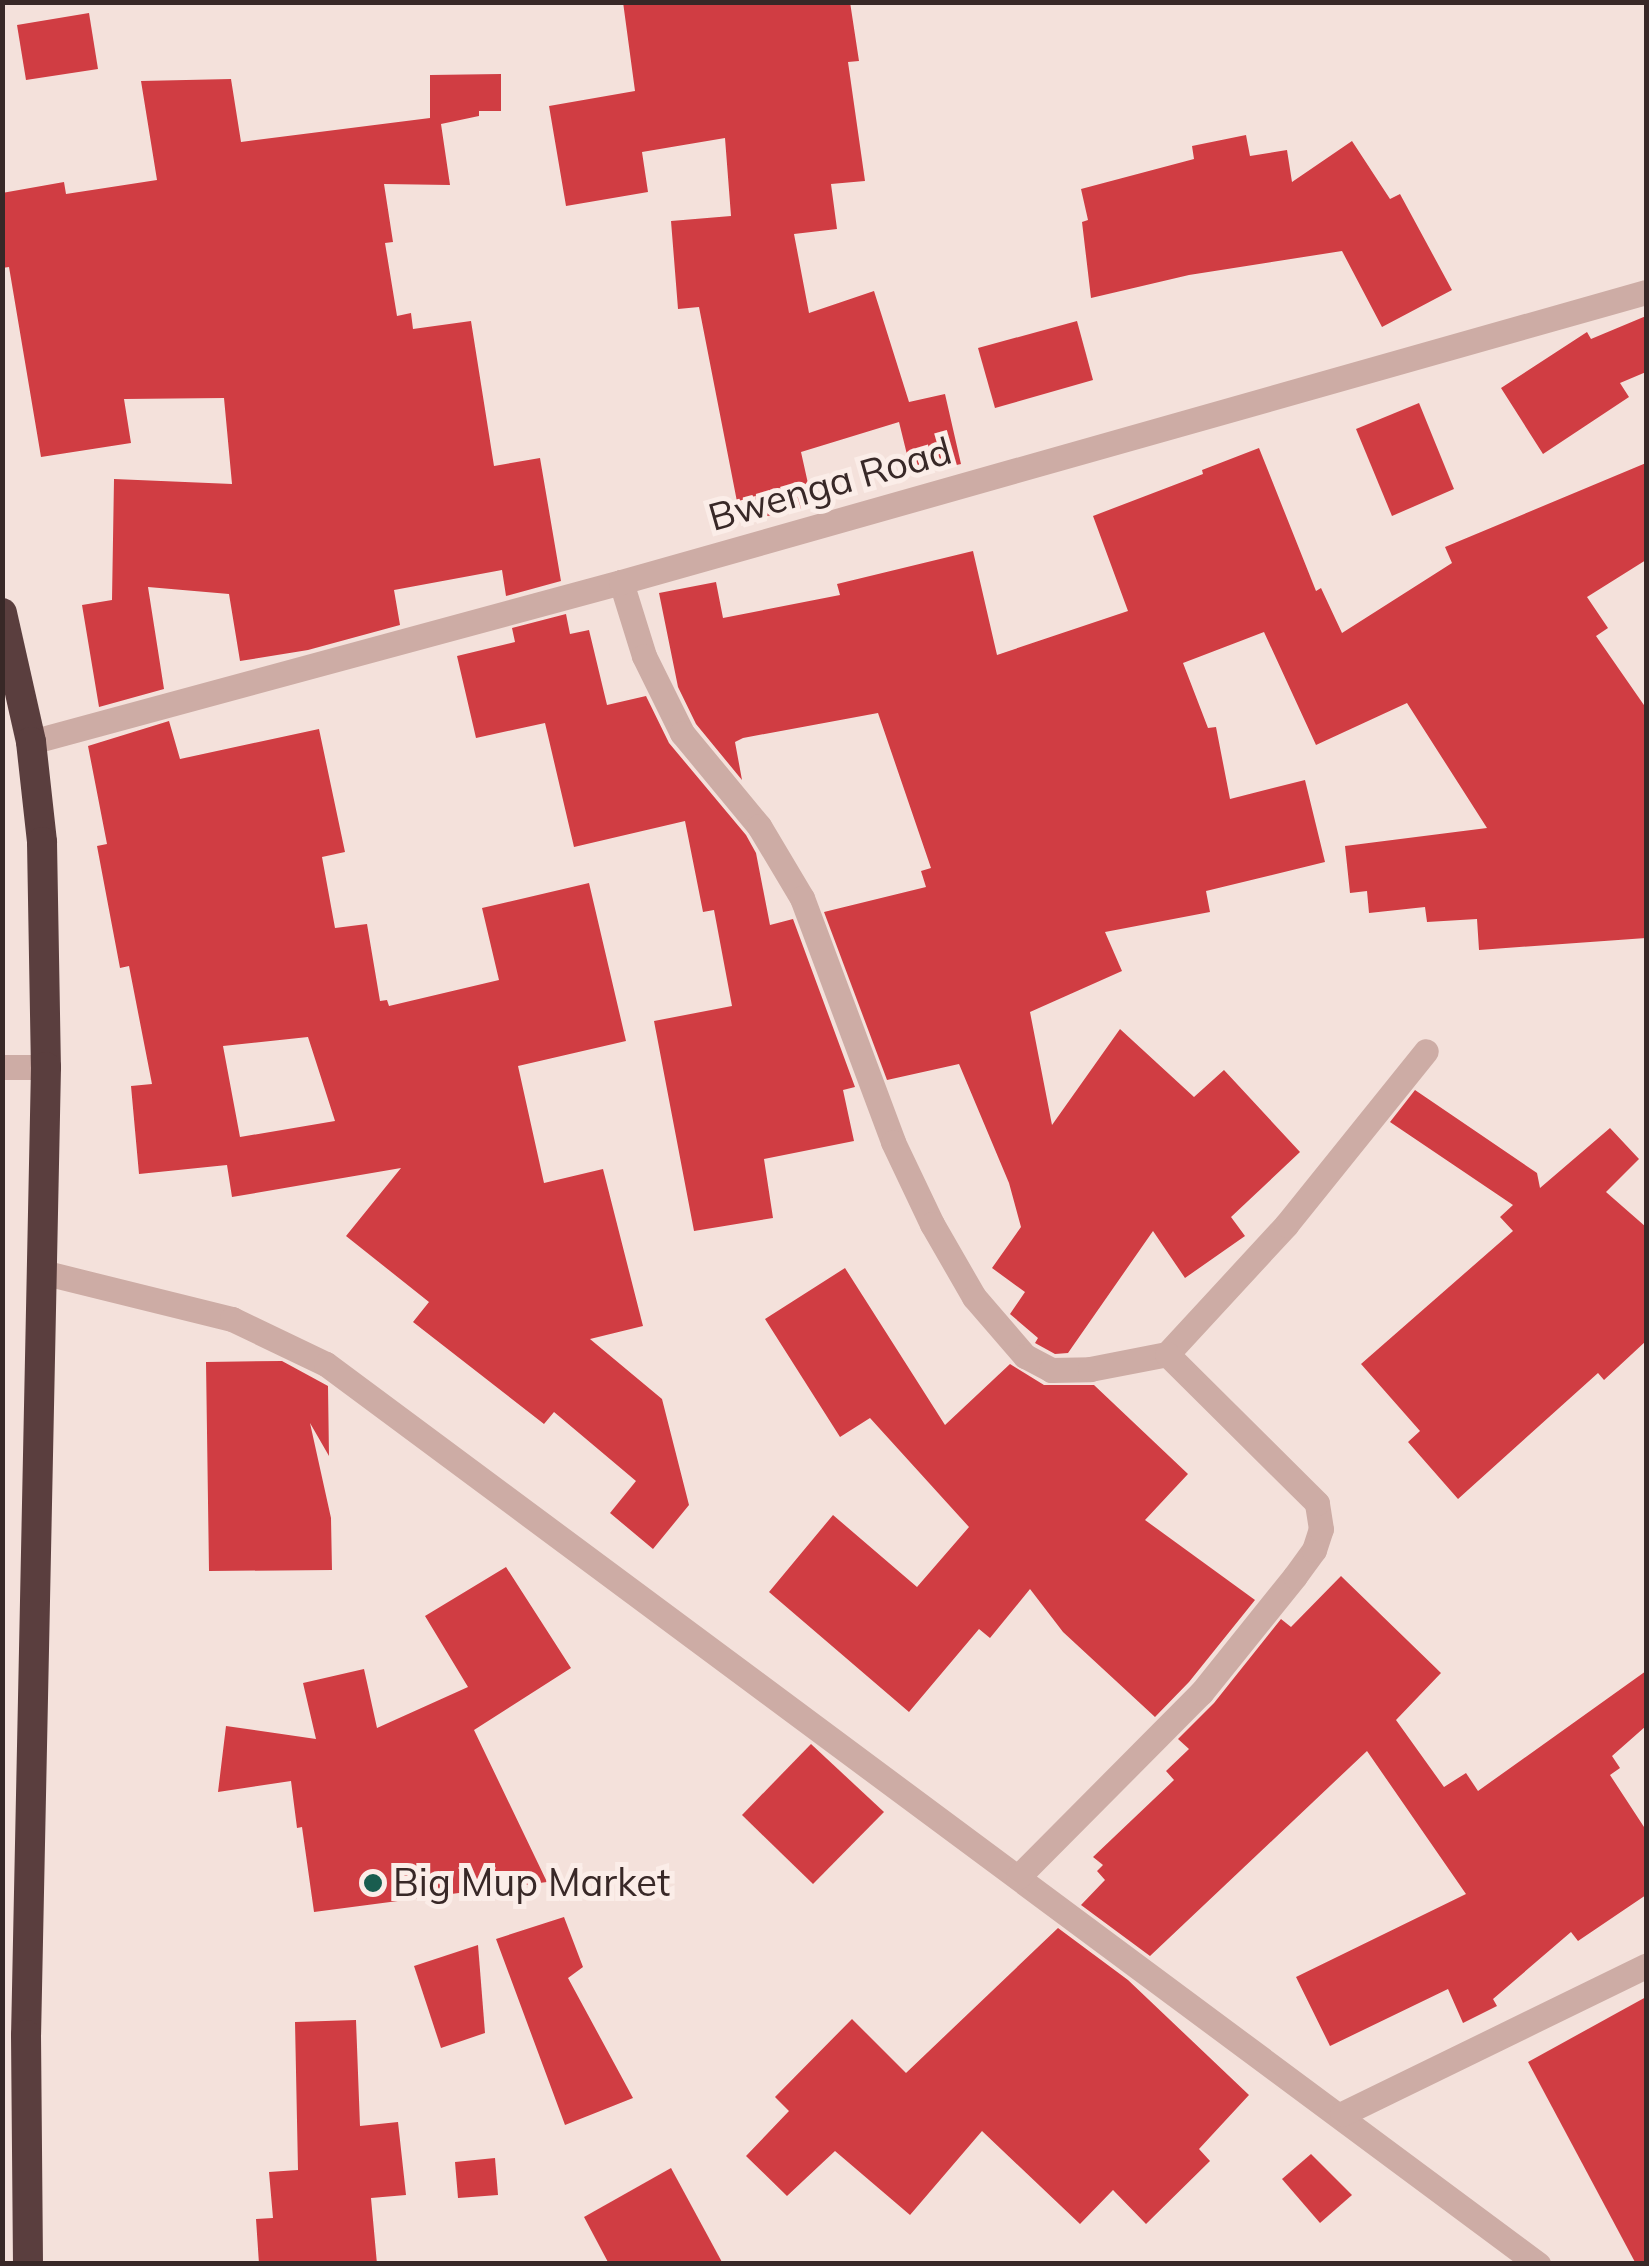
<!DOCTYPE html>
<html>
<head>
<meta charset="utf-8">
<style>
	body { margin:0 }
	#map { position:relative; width:1649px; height:2266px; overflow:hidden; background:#f4e1db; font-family:Mulish,sans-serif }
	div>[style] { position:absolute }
	.building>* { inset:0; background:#d03d43 }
	.street>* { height:25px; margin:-12.5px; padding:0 12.5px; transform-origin:12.5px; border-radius:12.5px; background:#cdaca5 }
	.highway>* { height:30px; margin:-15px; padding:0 15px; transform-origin:15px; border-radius:15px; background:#5a3e3e }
	.dots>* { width:28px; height:28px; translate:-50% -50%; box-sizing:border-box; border:5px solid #fbede8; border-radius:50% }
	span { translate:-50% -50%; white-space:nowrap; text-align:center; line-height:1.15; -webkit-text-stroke:10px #fbede8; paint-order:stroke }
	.street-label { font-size:38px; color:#382827 }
	.poi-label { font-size:38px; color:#382827 }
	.left { translate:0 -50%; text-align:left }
	.frame { position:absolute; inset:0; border:5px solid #382827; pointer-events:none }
</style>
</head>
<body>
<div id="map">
	<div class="building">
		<div style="clip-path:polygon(623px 2px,850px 2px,859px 61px,848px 62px,865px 181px,831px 184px,837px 229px,794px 234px,809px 313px,874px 291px,909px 402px,945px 394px,961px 464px,912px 475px,899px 422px,801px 452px,813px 506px,741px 522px,699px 307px,678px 309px,671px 221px,731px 216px,725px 138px,642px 152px,648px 192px,566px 206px,549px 106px,635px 91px)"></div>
		<div style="clip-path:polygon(89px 13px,98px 69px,26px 80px,17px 25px)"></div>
		<div style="clip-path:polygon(501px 74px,501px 111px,479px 111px,479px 116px,441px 124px,450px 185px,384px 184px,393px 242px,385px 243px,397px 316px,411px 313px,413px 329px,471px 321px,494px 466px,540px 458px,561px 581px,506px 596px,502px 570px,394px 590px,400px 625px,308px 650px,240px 661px,229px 594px,148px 587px,164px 689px,99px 707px,82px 605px,112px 600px,114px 479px,232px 484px,224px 398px,124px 399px,131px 443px,41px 457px,9px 267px,2px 268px,2px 193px,64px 182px,66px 194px,157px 180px,141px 81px,231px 79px,241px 142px,430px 118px,430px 75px)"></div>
		<div style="clip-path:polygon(1246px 135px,1250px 156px,1287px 150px,1292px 182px,1352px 141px,1390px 199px,1400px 194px,1452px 290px,1382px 327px,1342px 251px,1189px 275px,1091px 298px,1082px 222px,1088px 220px,1081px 189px,1194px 159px,1192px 146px)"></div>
		<div style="clip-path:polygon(1646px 316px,1646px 372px,1620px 383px,1629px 397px,1543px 454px,1501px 388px,1587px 332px,1591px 339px)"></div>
		<div style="clip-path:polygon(1077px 321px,1093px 380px,995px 408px,978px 348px)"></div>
		<div style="clip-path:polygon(1419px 403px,1454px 489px,1392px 516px,1356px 429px)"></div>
		<div style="clip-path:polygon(1259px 448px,1316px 591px,1321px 588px,1342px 633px,1452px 563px,1445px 547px,1646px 463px,1646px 560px,1587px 597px,1608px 628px,1596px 636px,1646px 708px,1646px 938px,1479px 950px,1477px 919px,1427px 922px,1425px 907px,1369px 913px,1367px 891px,1350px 893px,1345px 846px,1487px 828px,1407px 703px,1316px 745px,1264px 632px,1183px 663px,1208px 728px,1216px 727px,1230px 799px,1305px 780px,1325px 862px,1206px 891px,1210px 912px,1105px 932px,1122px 971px,1030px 1012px,1052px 1125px,1120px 1029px,1194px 1097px,1224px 1070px,1300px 1152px,1231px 1217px,1245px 1236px,1185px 1278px,1153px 1231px,1068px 1353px,1055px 1354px,1035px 1343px,1038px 1338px,1010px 1314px,1025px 1292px,992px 1268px,1021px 1227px,1009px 1183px,959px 1064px,887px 1080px,824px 912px,926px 887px,921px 871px,931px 868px,878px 713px,743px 738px,735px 742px,742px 780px,696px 724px,678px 687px,659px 593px,716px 582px,723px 618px,840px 595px,837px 584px,973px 551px,997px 655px,1128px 611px,1093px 516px,1203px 474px,1202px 470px)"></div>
		<div style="clip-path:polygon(566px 614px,570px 634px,589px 630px,607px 705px,646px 696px,669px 743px,746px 835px,756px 853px,770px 925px,793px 919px,855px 1087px,843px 1090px,854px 1141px,764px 1159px,773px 1218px,694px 1231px,654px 1021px,732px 1006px,714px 910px,703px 912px,685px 821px,574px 847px,545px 723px,476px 738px,457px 656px,515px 642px,512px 628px)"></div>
		<div style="clip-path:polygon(evenodd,169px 721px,180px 759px,319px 729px,345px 852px,322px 857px,335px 928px,367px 924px,380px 1001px,387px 1000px,389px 1006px,499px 980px,482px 908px,589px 883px,626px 1041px,518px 1066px,544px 1183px,603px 1169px,643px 1326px,590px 1339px,662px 1399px,689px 1505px,653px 1549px,610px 1513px,636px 1481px,554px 1412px,544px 1424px,413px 1322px,429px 1302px,346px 1236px,401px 1168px,232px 1197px,227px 1165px,139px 1174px,131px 1086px,152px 1084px,129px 966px,120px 968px,97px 846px,107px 844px,88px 746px,169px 721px,308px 1037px,335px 1121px,240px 1137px,223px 1046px,308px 1037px)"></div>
		<div style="clip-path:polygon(1415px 1090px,1537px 1173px,1540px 1188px,1610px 1128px,1639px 1159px,1606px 1192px,1646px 1227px,1646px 1341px,1604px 1380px,1598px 1373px,1458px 1499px,1408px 1442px,1420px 1431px,1361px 1364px,1513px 1231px,1500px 1217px,1513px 1205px,1390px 1122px)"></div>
		<div style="clip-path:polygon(845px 1268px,945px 1425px,1010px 1364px,1044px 1385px,1094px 1385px,1188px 1474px,1145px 1520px,1255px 1600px,1189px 1682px,1155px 1717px,1063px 1632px,1030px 1589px,990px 1638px,979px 1629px,909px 1712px,769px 1592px,833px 1515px,917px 1587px,969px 1527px,870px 1418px,840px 1437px,765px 1319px)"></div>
		<div style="clip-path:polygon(282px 1361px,328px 1386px,329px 1456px,310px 1423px,331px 1518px,332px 1570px,209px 1571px,206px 1362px)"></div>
		<div style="clip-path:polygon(506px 1567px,571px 1668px,474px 1730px,547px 1882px,477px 1891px,475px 1884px,474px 1891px,314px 1912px,302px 1827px,297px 1828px,291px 1781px,218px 1792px,226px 1726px,316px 1739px,303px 1683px,364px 1669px,377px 1728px,468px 1687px,425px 1616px)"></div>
		<div style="clip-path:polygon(1341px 1576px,1441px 1673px,1396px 1720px,1444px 1787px,1466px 1773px,1478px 1791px,1646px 1671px,1646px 1726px,1612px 1756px,1620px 1768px,1610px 1775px,1646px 1830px,1646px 1895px,1578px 1941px,1571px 1932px,1493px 1999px,1497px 2006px,1463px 2023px,1448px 1989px,1330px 2046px,1296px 1977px,1466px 1894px,1367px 1751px,1150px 1956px,1081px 1905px,1105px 1880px,1097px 1871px,1103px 1865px,1093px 1857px,1174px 1780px,1166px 1771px,1189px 1749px,1178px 1739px,1214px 1703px,1281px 1619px,1291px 1627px)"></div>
		<div style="clip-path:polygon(811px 1744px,884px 1812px,813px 1884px,742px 1815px)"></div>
		<div style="clip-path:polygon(564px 1917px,583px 1967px,568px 1978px,633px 2098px,565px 2125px,496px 1939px)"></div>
		<div style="clip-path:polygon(1058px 1928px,1128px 1980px,1249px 2095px,1199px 2149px,1210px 2161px,1146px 2224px,1113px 2190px,1080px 2224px,982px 2131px,910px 2215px,835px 2151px,787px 2196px,746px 2156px,789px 2111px,775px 2097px,852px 2019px,906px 2073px)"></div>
		<div style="clip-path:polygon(478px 1945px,485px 2033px,441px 2048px,414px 1966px)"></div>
		<div style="clip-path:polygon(1646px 1997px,1646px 2264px,1636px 2264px,1528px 2062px)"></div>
		<div style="clip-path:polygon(356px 2020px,360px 2126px,398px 2122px,406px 2195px,371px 2198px,377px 2264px,259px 2264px,256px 2219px,273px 2218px,269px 2172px,298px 2170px,295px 2022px)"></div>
		<div style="clip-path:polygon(1311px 2154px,1352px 2195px,1320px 2223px,1282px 2179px)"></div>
		<div style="clip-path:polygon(495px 2158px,498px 2195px,458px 2198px,455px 2162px)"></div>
		<div style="clip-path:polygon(671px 2168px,723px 2264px,609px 2264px,584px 2217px)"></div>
	</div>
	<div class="street">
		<div style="left:621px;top:582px;width:77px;rotate:72.7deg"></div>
		<div style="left:644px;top:656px;width:86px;rotate:63.7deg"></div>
		<div style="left:682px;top:733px;width:121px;rotate:50.4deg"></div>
		<div style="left:759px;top:826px;width:84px;rotate:59.2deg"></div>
		<div style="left:802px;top:898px;width:260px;rotate:69.5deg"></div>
		<div style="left:893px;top:1142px;width:91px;rotate:64.6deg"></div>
		<div style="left:932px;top:1224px;width:84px;rotate:60.1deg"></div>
		<div style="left:974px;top:1297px;width:78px;rotate:49.2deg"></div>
		<div style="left:1025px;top:1356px;width:30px;rotate:28deg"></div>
		<div style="left:1051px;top:1370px;width:39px;rotate:-1deg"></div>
		<div style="left:1090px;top:1369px;width:78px;rotate:-11deg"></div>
		<div style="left:1167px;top:1354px;width:176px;rotate:-47.3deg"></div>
		<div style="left:1286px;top:1225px;width:223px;rotate:-51.2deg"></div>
		<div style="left:31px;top:742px;width:611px;rotate:-15.17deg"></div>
		<div style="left:621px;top:582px;width:1065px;rotate:-15.8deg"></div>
		<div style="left:2px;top:1067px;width:44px"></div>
		<div style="left:42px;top:1272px;width:196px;rotate:13.9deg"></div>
		<div style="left:232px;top:1319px;width:104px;rotate:25.6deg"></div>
		<div style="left:326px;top:1364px;width:1510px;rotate:36.6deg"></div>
		<div style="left:1018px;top:1877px;width:260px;rotate:-45.2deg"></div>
		<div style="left:1201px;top:1693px;width:150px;rotate:-51.2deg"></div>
		<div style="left:1295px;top:1576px;width:32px;rotate:-54deg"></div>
		<div style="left:1314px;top:1550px;width:22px;rotate:-72deg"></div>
		<div style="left:1321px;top:1529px;width:26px;rotate:-99deg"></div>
		<div style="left:1317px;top:1503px;width:211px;rotate:-135.2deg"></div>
		<div style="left:1342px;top:2114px;width:338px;rotate:-26deg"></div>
	</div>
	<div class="highway">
		<div style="left:2px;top:613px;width:132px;rotate:77.3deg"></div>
		<div style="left:31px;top:742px;width:101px;rotate:83.7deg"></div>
		<div style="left:42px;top:842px;width:225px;rotate:89deg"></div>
		<div style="left:46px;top:1067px;width:968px;rotate:91.18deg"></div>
		<div style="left:26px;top:2035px;width:229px;rotate:89.5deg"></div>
	</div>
	<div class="dots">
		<div style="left:373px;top:1883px;background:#195d4f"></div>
	</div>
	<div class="street-label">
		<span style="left:830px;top:484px;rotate:-16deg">Bwenga Road</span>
	</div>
	<div class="poi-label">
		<span class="left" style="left:393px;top:1883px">Big Mup Market</span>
	</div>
	<div class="frame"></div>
</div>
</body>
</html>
